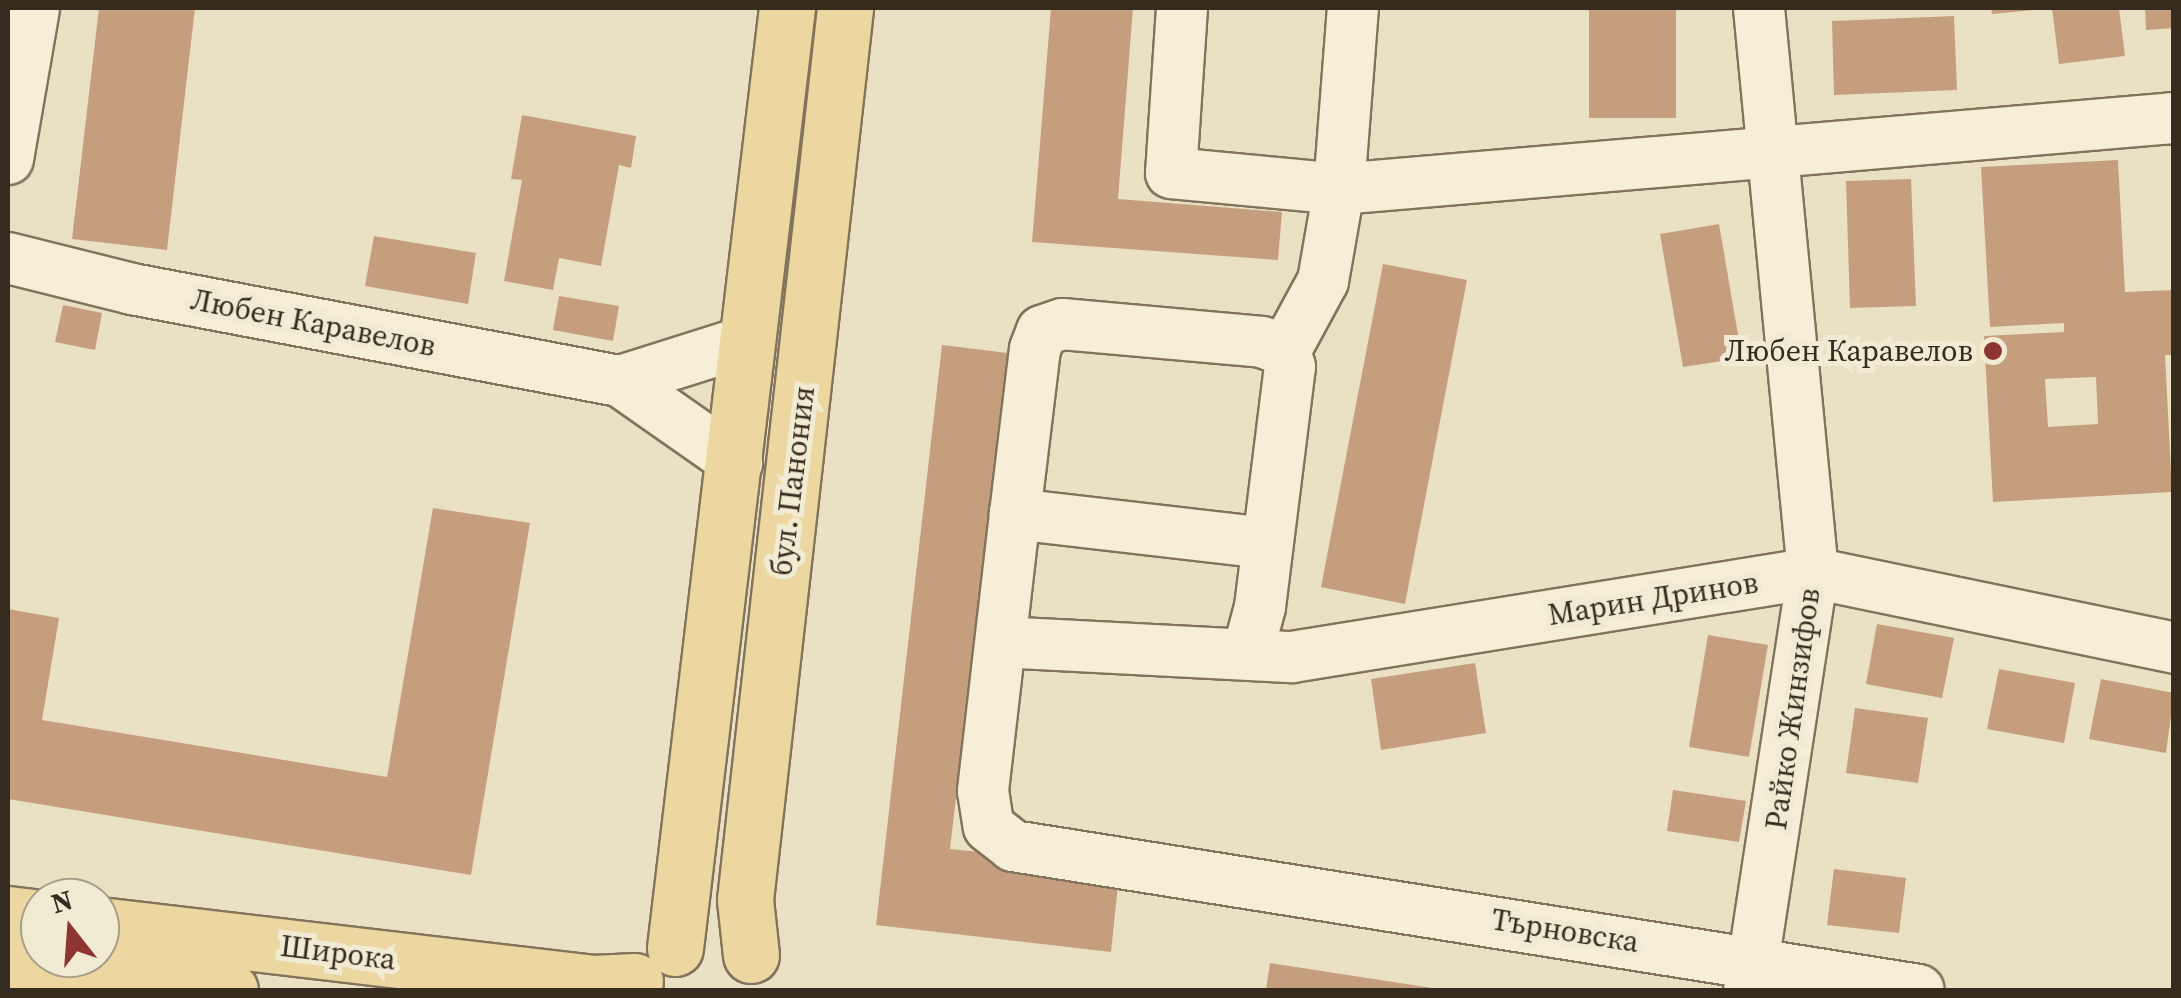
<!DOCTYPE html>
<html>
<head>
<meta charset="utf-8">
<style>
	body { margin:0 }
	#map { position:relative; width:2181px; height:998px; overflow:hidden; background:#eae1c4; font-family:"Source Serif 4",serif }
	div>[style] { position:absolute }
	.building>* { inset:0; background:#c59f7d }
	.roads { filter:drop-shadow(2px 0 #83735c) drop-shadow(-2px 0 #83735c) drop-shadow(0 2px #83735c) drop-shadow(0 -2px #83735c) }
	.minor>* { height:50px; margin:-25px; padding:0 25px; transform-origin:25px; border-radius:25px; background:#f6eed7 }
	.major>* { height:55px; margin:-27.5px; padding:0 27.5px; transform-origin:27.5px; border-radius:27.5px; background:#ebd79f }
	.dots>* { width:28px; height:28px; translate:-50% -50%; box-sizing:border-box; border:5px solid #f2ebd3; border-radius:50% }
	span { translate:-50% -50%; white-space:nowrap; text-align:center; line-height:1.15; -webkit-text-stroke:10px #f2ebd3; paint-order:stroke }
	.street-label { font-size:30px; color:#352b1f }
	.poi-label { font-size:30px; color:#352b1f }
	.right { translate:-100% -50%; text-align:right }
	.frame { position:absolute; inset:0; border:10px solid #352b1f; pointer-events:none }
	.north { position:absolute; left:20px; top:878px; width:100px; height:100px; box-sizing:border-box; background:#f2ebd3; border:2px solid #a69e8b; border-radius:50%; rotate:343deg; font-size:28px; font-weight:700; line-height:40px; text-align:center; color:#352b1f }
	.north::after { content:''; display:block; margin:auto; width:35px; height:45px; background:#8e3531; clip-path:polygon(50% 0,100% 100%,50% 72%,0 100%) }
</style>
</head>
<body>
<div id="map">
	<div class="building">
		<div style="clip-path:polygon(99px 8px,195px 8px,167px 250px,72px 239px)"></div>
		<div style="clip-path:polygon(1051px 8px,1133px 8px,1118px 199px,1282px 212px,1278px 260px,1032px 242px)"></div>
		<div style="clip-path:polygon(1589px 8px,1676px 8px,1676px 118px,1589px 118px)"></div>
		<div style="clip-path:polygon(1991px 8px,2033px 8px,2034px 10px,1992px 14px)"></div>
		<div style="clip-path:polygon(2052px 8px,2119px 8px,2125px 56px,2059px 64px)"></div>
		<div style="clip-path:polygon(2145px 8px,2174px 8px,2174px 28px,2146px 30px)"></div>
		<div style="clip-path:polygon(1954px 16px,1957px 90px,1834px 95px,1832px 21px)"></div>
		<div style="clip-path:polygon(522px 115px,636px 136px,631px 168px,619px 165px,601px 266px,559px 258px,553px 290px,504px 281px,522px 180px,511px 179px)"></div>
		<div style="clip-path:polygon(evenodd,2118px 160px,2125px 292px,2174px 290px,2174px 355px,2165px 355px,2172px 492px,1993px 502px,1984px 336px,2064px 332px,2064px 323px,1990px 327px,1981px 167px,2118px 160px,2096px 377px,2098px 424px,2048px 427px,2045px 379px,2096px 377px)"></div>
		<div style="clip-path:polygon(1911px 179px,1916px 306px,1850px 308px,1846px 181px)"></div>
		<div style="clip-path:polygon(1719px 224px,1742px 358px,1683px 367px,1660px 234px)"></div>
		<div style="clip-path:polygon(374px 236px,476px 253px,468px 304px,365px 286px)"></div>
		<div style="clip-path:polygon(1383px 264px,1467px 280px,1405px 604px,1321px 587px)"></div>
		<div style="clip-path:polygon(559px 296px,619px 306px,613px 341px,553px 330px)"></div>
		<div style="clip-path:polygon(63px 305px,102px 313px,95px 350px,55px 342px)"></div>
		<div style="clip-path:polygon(942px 345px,1008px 353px,950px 849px,1120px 866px,1111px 952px,876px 925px)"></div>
		<div style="clip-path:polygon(433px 508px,530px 523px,471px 875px,8px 799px,8px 609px,59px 618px,42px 720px,387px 777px)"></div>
		<div style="clip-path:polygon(1877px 624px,1954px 638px,1942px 698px,1866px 684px)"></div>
		<div style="clip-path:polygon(1708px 635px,1768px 645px,1749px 757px,1689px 747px)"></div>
		<div style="clip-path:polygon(1475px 663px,1486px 733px,1381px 750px,1371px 679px)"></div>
		<div style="clip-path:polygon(1999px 669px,2075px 683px,2064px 743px,1987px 729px)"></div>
		<div style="clip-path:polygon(2101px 679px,2174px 693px,2166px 753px,2089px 739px)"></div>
		<div style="clip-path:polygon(1855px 708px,1928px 718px,1918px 783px,1846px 773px)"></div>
		<div style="clip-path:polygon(1673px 790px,1746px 801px,1739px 842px,1667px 831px)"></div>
		<div style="clip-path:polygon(1834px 869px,1906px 878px,1899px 933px,1827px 925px)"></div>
		<div style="clip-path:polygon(1270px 963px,1432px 988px,1432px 990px,1266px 990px)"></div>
	</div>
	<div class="roads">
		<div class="minor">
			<div style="left:1182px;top:8px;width:165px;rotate:93.8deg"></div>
			<div style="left:1171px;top:173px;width:169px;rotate:5.4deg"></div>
			<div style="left:1339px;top:189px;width:838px;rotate:-4.86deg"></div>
			<div style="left:8px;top:159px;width:153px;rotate:-80.2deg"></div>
			<div style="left:8px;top:258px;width:128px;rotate:14deg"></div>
			<div style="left:132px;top:289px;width:497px;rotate:10.7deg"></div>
			<div style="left:620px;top:381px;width:143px;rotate:35deg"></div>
			<div style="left:620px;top:381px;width:136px;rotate:-17.5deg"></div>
			<div style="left:1015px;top:514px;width:279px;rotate:96.6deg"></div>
			<div style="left:983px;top:791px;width:36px;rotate:81deg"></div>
			<div style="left:989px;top:827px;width:31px;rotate:38deg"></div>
			<div style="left:1013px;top:846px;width:917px;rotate:9.03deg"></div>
			<div style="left:1266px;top:543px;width:253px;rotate:-173.4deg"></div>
			<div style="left:1015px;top:514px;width:166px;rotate:-83.1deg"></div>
			<div style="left:1035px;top:349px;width:19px;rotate:-69deg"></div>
			<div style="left:1042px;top:331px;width:21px;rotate:-19deg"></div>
			<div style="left:1062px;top:324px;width:201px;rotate:5.1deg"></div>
			<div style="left:1262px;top:342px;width:25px;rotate:21deg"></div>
			<div style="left:1285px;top:351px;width:80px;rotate:-61.5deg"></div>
			<div style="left:1323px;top:281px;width:93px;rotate:-80.1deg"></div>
			<div style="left:1339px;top:189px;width:182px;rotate:-85.6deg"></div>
			<div style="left:1001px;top:642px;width:291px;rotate:3deg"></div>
			<div style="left:1292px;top:657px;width:528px;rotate:-9.16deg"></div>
			<div style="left:1813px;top:573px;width:369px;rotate:11.7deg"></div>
			<div style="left:1248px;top:652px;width:47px;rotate:-75.1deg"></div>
			<div style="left:1260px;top:607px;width:242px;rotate:-82.9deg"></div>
			<div style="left:1290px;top:367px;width:17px;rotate:-107deg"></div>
			<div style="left:1749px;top:990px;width:422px;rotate:-81.3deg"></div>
			<div style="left:1813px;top:573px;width:568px;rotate:-95.46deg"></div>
		</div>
		<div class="major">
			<div style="left:8px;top:914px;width:32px;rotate:7deg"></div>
			<div style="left:100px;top:925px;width:496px;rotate:6.7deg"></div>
			<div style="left:593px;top:983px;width:42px;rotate:-2.7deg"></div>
			<div style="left:675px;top:948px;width:947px;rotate:-83.21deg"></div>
			<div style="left:751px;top:955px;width:55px;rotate:-96.2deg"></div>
			<div style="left:745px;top:900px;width:898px;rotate:-83.6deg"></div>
			<div style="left:8px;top:960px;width:224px;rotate:7.7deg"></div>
		</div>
	</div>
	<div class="dots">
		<div style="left:1993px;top:351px;background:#8e3531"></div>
	</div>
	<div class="street-label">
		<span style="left:313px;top:323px;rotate:11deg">Любен Каравелов</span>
		<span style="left:793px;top:481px;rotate:-83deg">бул. Панония</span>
		<span style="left:1653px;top:599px;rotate:-9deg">Марин Дринов</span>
		<span style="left:1793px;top:709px;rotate:-82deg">Райко Жинзифов</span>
		<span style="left:1565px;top:931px;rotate:9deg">Търновска</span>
		<span style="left:338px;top:953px;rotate:7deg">Широка</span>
	</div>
	<div class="poi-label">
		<span class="right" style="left:1973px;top:351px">Любен Каравелов</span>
	</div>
	<div class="frame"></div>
	<div class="north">N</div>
</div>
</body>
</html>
